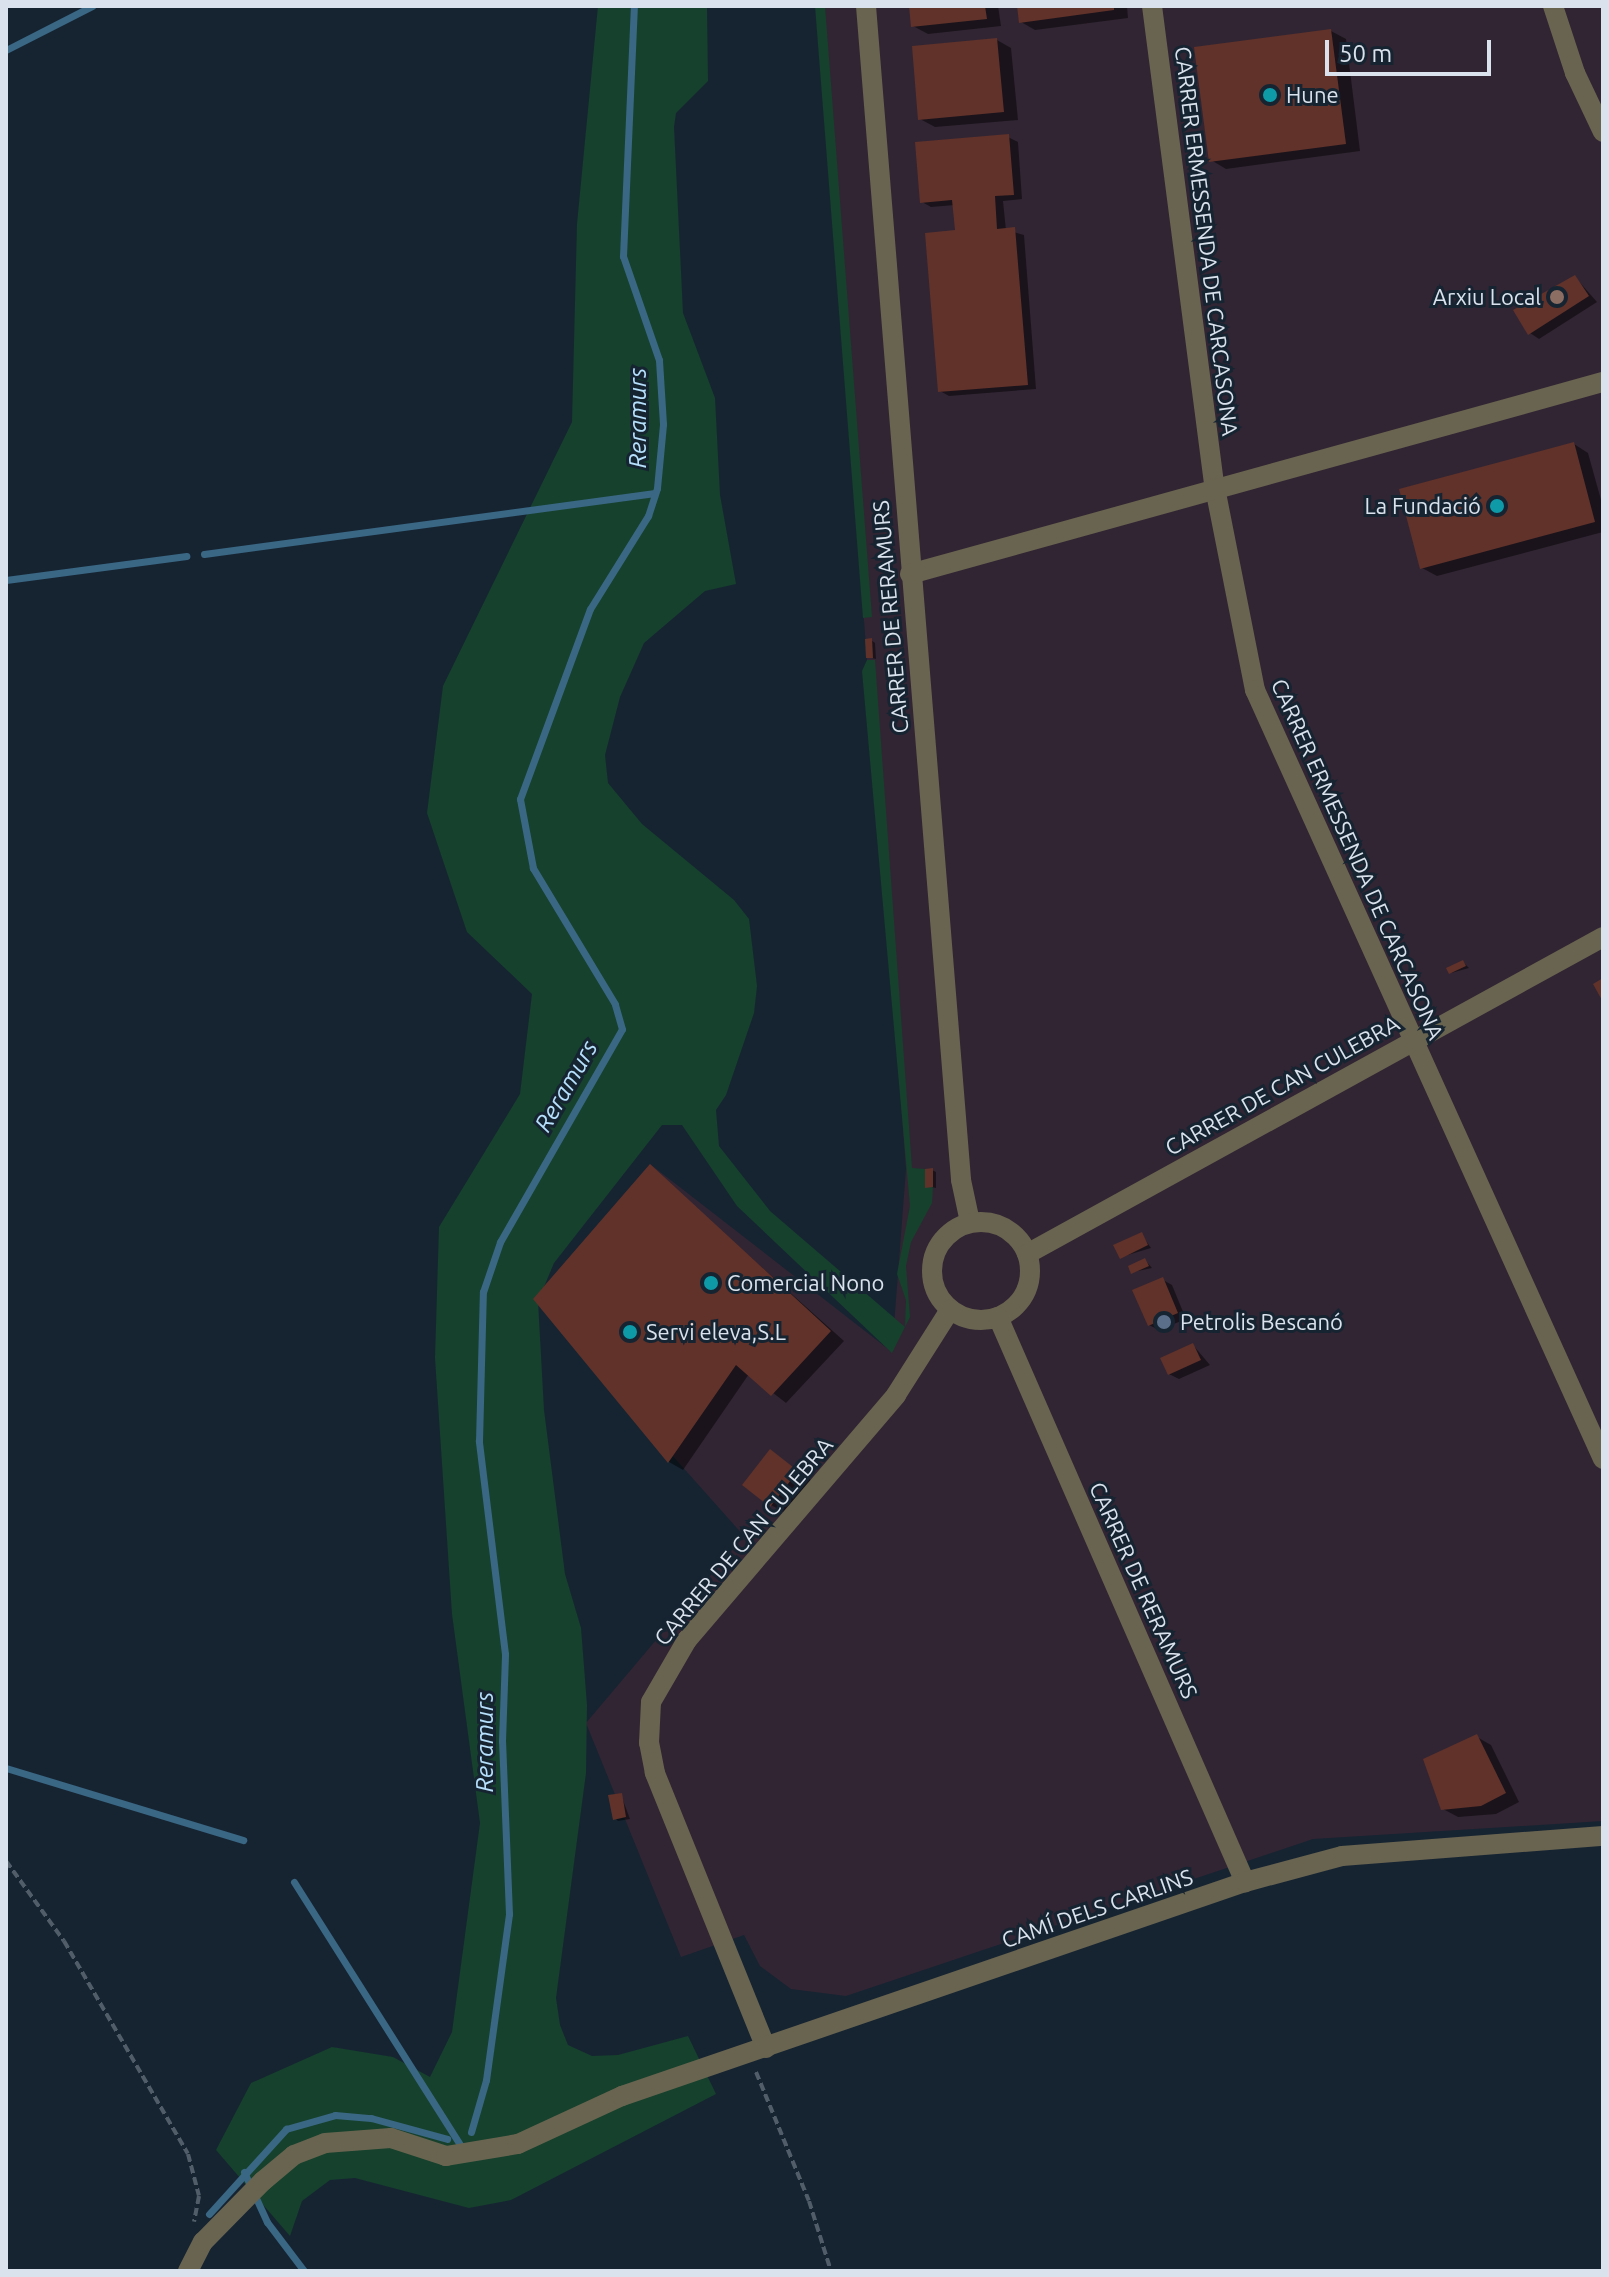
<!DOCTYPE html>
<html>
<head>
<meta charset="utf-8">
<style>
	body { margin:0 }
	#map { position:relative; width:1609px; height:2277px; overflow:hidden; background:#162432; font-family:Ubuntu,sans-serif }
	div>[style] { position:absolute }
	.industrial>* { inset:0; background:#312533 }
	.green>* { inset:0; background:#16412d }
	.shadow>* { inset:0; background:#0007 }
	.stream>* { height:7px; margin:-3.5px; padding:0 3.5px; transform-origin:3.5px; border-radius:3.5px; background:#3a6784 }
	.building>* { inset:0; background:#60322a }
	.path>* { height:4px; margin-top:-2px; transform-origin:0; background:repeating-linear-gradient(90deg,#515e6a 0 8px,transparent 0 12px) }
	.street>* { height:20px; margin:-10px; padding:0 10px; transform-origin:10px; border-radius:10px; background:#696450 }
	.street>.ring { margin:-10px; padding:0; box-sizing:content-box; background:none; border:20px solid #696450; border-radius:50% }
	.dots>* { width:22px; height:22px; translate:-50% -50%; box-sizing:border-box; border:4px solid #162432; border-radius:50% }
	span { translate:-50% -50%; white-space:nowrap; text-align:center; line-height:1.15; -webkit-text-stroke:6px #162432; paint-order:stroke }
	.poi-label { font-size:22px; color:#dae3ed }
	.left { translate:0 -50%; text-align:left }
	.right { translate:-100% -50%; text-align:right }
	.street-label { font-size:22px; color:#dae3ed }
	.water-label { font-size:24px; color:#b6e0fc; font-style:italic }
	.frame { position:absolute; inset:0; border:8px solid #dae3ed; pointer-events:none }
	.scale { position:absolute; left:1325px; top:40px; width:166px; height:36px; box-sizing:border-box; border:4px solid #dae3ed; border-top:0; padding-left:10px; font-size:24px; line-height:28px; white-space:nowrap; color:#dae3ed; -webkit-text-stroke:6px #162432; paint-order:stroke }
</style>
</head>
<body>
<div id="map">
	<div class="industrial">
		<div style="clip-path:polygon(817px 6px,1603px 6px,1603px 1821px,1313px 1839px,846px 1996px,791px 1989px,760px 1966px,744px 1935px,681px 1957px,586px 1723px,744px 1536px,533px 1299px,650px 1164px,892px 1352px,906px 1169px)"></div>
	</div>
	<div class="green">
		<div style="clip-path:polygon(598px 6px,707px 6px,708px 81px,676px 113px,674px 127px,683px 313px,715px 398px,720px 495px,736px 584px,705px 591px,644px 643px,620px 697px,605px 755px,608px 783px,642px 824px,734px 900px,749px 919px,757px 986px,754px 1013px,726px 1095px,716px 1110px,719px 1146px,770px 1211px,905px 1327px,906px 1300px,897px 1274px,910px 1206px,862px 671px,867px 660px,875px 660px,912px 1168px,925px 1169px,925px 1187px,933px 1187px,932px 1203px,911px 1242px,906px 1266px,910px 1317px,892px 1353px,737px 1206px,682px 1125px,662px 1125px,554px 1263px,538px 1301px,544px 1410px,565px 1574px,581px 1628px,587px 1705px,586px 1773px,556px 1998px,560px 2025px,568px 2045px,592px 2056px,618px 2055px,688px 2036px,716px 2094px,511px 2200px,469px 2208px,355px 2178px,330px 2180px,302px 2201px,290px 2236px,216px 2150px,251px 2083px,332px 2047px,393px 2057px,430px 2077px,452px 2032px,480px 1823px,452px 1614px,435px 1358px,439px 1227px,520px 1094px,532px 994px,467px 932px,427px 813px,443px 686px,572px 422px,577px 224px)"></div>
		<div style="clip-path:polygon(815px 6px,825px 6px,872px 617px,863px 618px)"></div>
	</div>
	<div class="shadow">
		<div style="clip-path:polygon(911px 6px,998px 6px,1001px 26px,928px 34px,913px 26px)"></div>
		<div style="clip-path:polygon(1019px 6px,1127px 6px,1128px 18px,1035px 30px,1021px 22px)"></div>
		<div style="clip-path:polygon(1331px 31px,1346px 39px,1360px 151px,1226px 169px,1211px 160px)"></div>
		<div style="clip-path:polygon(997px 40px,1011px 48px,1018px 120px,935px 127px,920px 119px)"></div>
		<div style="clip-path:polygon(1008px 137px,1018px 142px,1022px 199px,1003px 201px,1006px 230px,1024px 235px,1036px 389px,949px 396px,940px 391px,957px 232px,955px 205px,931px 207px,922px 202px)"></div>
		<div style="clip-path:polygon(1575px 277px,1597px 302px,1539px 339px,1530px 333px)"></div>
		<div style="clip-path:polygon(1574px 444px,1588px 453px,1603px 507px,1603px 532px,1437px 576px,1422px 568px)"></div>
		<div style="clip-path:polygon(871px 640px,875px 643px,876px 659px,868px 657px)"></div>
		<div style="clip-path:polygon(1463px 962px,1469px 968px,1451px 973px)"></div>
		<div style="clip-path:polygon(650px 1167px,844px 1341px,786px 1403px,749px 1374px,683px 1470px,669px 1462px)"></div>
		<div style="clip-path:polygon(932px 1170px,936px 1172px,936px 1188px,927px 1186px)"></div>
		<div style="clip-path:polygon(1141px 1234px,1151px 1248px,1121px 1257px)"></div>
		<div style="clip-path:polygon(1145px 1260px,1152px 1268px,1133px 1272px)"></div>
		<div style="clip-path:polygon(1163px 1280px,1172px 1285px,1186px 1319px,1159px 1330px,1149px 1325px)"></div>
		<div style="clip-path:polygon(1193px 1345px,1210px 1365px,1179px 1379px,1169px 1374px)"></div>
		<div style="clip-path:polygon(771px 1452px,811px 1480px,785px 1513px,771px 1505px)"></div>
		<div style="clip-path:polygon(1477px 1737px,1491px 1745px,1519px 1802px,1496px 1814px,1458px 1817px,1443px 1809px)"></div>
		<div style="clip-path:polygon(621px 1795px,630px 1819px,618px 1821px,615px 1818px)"></div>
	</div>
	<div class="stream">
		<div style="left:6px;top:50px;width:97px;rotate:-27.1deg"></div>
		<div style="left:204px;top:554px;width:455px;rotate:-7.7deg"></div>
		<div style="left:6px;top:580px;width:182px;rotate:-7.6deg"></div>
		<div style="left:6px;top:1768px;width:248px;rotate:16.9deg"></div>
		<div style="left:294px;top:1882px;width:316px;rotate:57.7deg"></div>
		<div style="left:471px;top:2132px;width:54px;rotate:-73.9deg"></div>
		<div style="left:486px;top:2080px;width:168px;rotate:-82.1deg"></div>
		<div style="left:509px;top:1914px;width:173px;rotate:-92.3deg"></div>
		<div style="left:502px;top:1741px;width:87px;rotate:-88deg"></div>
		<div style="left:505px;top:1654px;width:215px;rotate:-97deg"></div>
		<div style="left:479px;top:1441px;width:149px;rotate:-88.5deg"></div>
		<div style="left:483px;top:1292px;width:53px;rotate:-71.2deg"></div>
		<div style="left:500px;top:1242px;width:245px;rotate:-60.2deg"></div>
		<div style="left:622px;top:1029px;width:26px;rotate:-106deg"></div>
		<div style="left:615px;top:1004px;width:159px;rotate:-121.1deg"></div>
		<div style="left:533px;top:868px;width:70px;rotate:-100.7deg"></div>
		<div style="left:520px;top:799px;width:202px;rotate:-69.8deg"></div>
		<div style="left:590px;top:609px;width:110px;rotate:-58.1deg"></div>
		<div style="left:648px;top:516px;width:29px;rotate:-72deg"></div>
		<div style="left:657px;top:488px;width:64px;rotate:-84.6deg"></div>
		<div style="left:663px;top:424px;width:64px;rotate:-93.6deg"></div>
		<div style="left:659px;top:360px;width:110px;rotate:-109.1deg"></div>
		<div style="left:623px;top:256px;width:250px;rotate:-87.5deg"></div>
		<div style="left:244px;top:2172px;width:55px;rotate:65.3deg"></div>
		<div style="left:267px;top:2222px;width:61px;rotate:52.9deg"></div>
		<div style="left:209px;top:2214px;width:115px;rotate:-47.8deg"></div>
		<div style="left:286px;top:2129px;width:51px;rotate:-15.9deg"></div>
		<div style="left:335px;top:2115px;width:36px;rotate:5deg"></div>
		<div style="left:371px;top:2118px;width:79px;rotate:15.4deg"></div>
	</div>
	<div class="building">
		<div style="clip-path:polygon(909px 6px,985px 6px,987px 19px,911px 27px)"></div>
		<div style="clip-path:polygon(1017px 6px,1114px 6px,1114px 10px,1019px 23px)"></div>
		<div style="clip-path:polygon(1331px 29px,1346px 144px,1209px 162px,1194px 47px)"></div>
		<div style="clip-path:polygon(997px 38px,1004px 112px,918px 120px,912px 46px)"></div>
		<div style="clip-path:polygon(1009px 134px,1014px 195px,995px 196px,997px 229px,1015px 227px,1028px 385px,938px 392px,925px 233px,955px 230px,952px 200px,920px 203px,915px 142px)"></div>
		<div style="clip-path:polygon(1575px 275px,1589px 296px,1528px 335px,1513px 310px)"></div>
		<div style="clip-path:polygon(1574px 442px,1595px 522px,1420px 569px,1399px 489px)"></div>
		<div style="clip-path:polygon(872px 638px,873px 658px,866px 658px,865px 639px)"></div>
		<div style="clip-path:polygon(1463px 960px,1466px 966px,1449px 974px,1446px 968px)"></div>
		<div style="clip-path:polygon(1603px 978px,1603px 1002px,1593px 984px)"></div>
		<div style="clip-path:polygon(650px 1164px,831px 1331px,771px 1396px,736px 1365px,668px 1463px,533px 1299px)"></div>
		<div style="clip-path:polygon(933px 1168px,933px 1187px,925px 1188px,925px 1169px)"></div>
		<div style="clip-path:polygon(1142px 1232px,1148px 1245px,1120px 1259px,1113px 1245px)"></div>
		<div style="clip-path:polygon(1145px 1258px,1149px 1266px,1131px 1274px,1128px 1266px)"></div>
		<div style="clip-path:polygon(1163px 1277px,1178px 1313px,1148px 1326px,1132px 1290px)"></div>
		<div style="clip-path:polygon(1193px 1343px,1201px 1360px,1168px 1375px,1160px 1358px)"></div>
		<div style="clip-path:polygon(770px 1449px,798px 1471px,770px 1507px,742px 1485px)"></div>
		<div style="clip-path:polygon(1477px 1734px,1506px 1793px,1481px 1806px,1441px 1810px,1423px 1759px)"></div>
		<div style="clip-path:polygon(622px 1793px,626px 1817px,613px 1820px,608px 1795px)"></div>
	</div>
	<div class="path">
		<div style="left:6px;top:1861px;width:99px;rotate:54.1deg"></div>
		<div style="left:64px;top:1941px;width:246px;rotate:59.8deg"></div>
		<div style="left:188px;top:2154px;width:43px;rotate:75.3deg"></div>
		<div style="left:199px;top:2196px;width:26px;rotate:101deg"></div>
		<div style="left:756px;top:2072px;width:139px;rotate:67.7deg"></div>
		<div style="left:809px;top:2201px;width:73px;rotate:72.6deg"></div>
	</div>
	<div class="street">
		<div style="left:866px;top:6px;width:1178px;rotate:85.37deg"></div>
		<div style="left:961px;top:1180px;width:43px;rotate:77.9deg"></div>
		<div style="left:1152px;top:6px;width:486px;rotate:82.6deg"></div>
		<div style="left:1215px;top:488px;width:206px;rotate:78.8deg"></div>
		<div style="left:1255px;top:690px;width:844px;rotate:65.65deg"></div>
		<div style="left:1553px;top:6px;width:71px;rotate:71.8deg"></div>
		<div style="left:1575px;top:73px;width:65px;rotate:64.6deg"></div>
		<div style="left:910px;top:574px;width:719px;rotate:-15.49deg"></div>
		<div class="ring" style="left:932px;top:1222px;width:78px;height:78px"></div>
		<div style="left:1027px;top:1254px;width:657px;rotate:-28.83deg"></div>
		<div style="left:998px;top:1317px;width:617px;rotate:66.39deg"></div>
		<div style="left:766px;top:2048px;width:297px;rotate:-112deg"></div>
		<div style="left:655px;top:1773px;width:31px;rotate:-101deg"></div>
		<div style="left:649px;top:1743px;width:41px;rotate:-87.2deg"></div>
		<div style="left:651px;top:1702px;width:72px;rotate:-59.9deg"></div>
		<div style="left:687px;top:1640px;width:322px;rotate:-49.5deg"></div>
		<div style="left:896px;top:1395px;width:101px;rotate:-57.6deg"></div>
		<div style="left:188px;top:2271px;width:33px;rotate:-63deg"></div>
		<div style="left:203px;top:2242px;width:86px;rotate:-45.5deg"></div>
		<div style="left:263px;top:2181px;width:40px;rotate:-40deg"></div>
		<div style="left:294px;top:2155px;width:33px;rotate:-21deg"></div>
		<div style="left:325px;top:2143px;width:66px;rotate:-4.3deg"></div>
		<div style="left:391px;top:2138px;width:58px;rotate:18.1deg"></div>
		<div style="left:446px;top:2156px;width:73px;rotate:-9.5deg"></div>
		<div style="left:518px;top:2144px;width:115px;rotate:-24.8deg"></div>
		<div style="left:622px;top:2096px;width:659px;rotate:-18.96deg"></div>
		<div style="left:1245px;top:1882px;width:100px;rotate:-15deg"></div>
		<div style="left:1342px;top:1856px;width:262px;rotate:-4.4deg"></div>
	</div>
	<div class="dots">
		<div style="left:1270px;top:95px;background:#0f9aa8"></div>
		<div style="left:1557px;top:297px;background:#8d6e63"></div>
		<div style="left:1497px;top:506px;background:#0f9aa8"></div>
		<div style="left:711px;top:1283px;background:#0f9aa8"></div>
		<div style="left:1164px;top:1322px;background:#5c6f8a"></div>
		<div style="left:630px;top:1332px;background:#0f9aa8"></div>
	</div>
	<div class="poi-label">
		<span class="left" style="left:1286px;top:95px">Hune</span>
		<span class="right" style="left:1541px;top:297px">Arxiu Local</span>
		<span class="right" style="left:1481px;top:506px">La Fundació</span>
		<span class="left" style="left:727px;top:1283px">Comercial Nono</span>
		<span class="left" style="left:1180px;top:1322px">Petrolis Bescanó</span>
		<span class="left" style="left:646px;top:1332px">Servi eleva,S.L</span>
	</div>
	<div class="street-label">
		<span style="left:1207px;top:241px;rotate:83deg">CARRER ERMESSENDA DE CARCASONA</span>
		<span style="left:890px;top:617px;rotate:-95deg">CARRER DE RERAMURS</span>
		<span style="left:1358px;top:859px;rotate:66deg">CARRER ERMESSENDA DE CARCASONA</span>
		<span style="left:1282px;top:1085px;rotate:-29deg">CARRER DE CAN CULEBRA</span>
		<span style="left:743px;top:1541px;rotate:-50deg">CARRER DE CAN CULEBRA</span>
		<span style="left:1144px;top:1590px;rotate:66deg">CARRER DE RERAMURS</span>
		<span style="left:1097px;top:1908px;rotate:-19deg">CAMÍ DELS CARLINS</span>
	</div>
	<div class="water-label">
		<span style="left:638px;top:418px;rotate:-90deg">Reramurs</span>
		<span style="left:566px;top:1086px;rotate:-60deg">Reramurs</span>
		<span style="left:485px;top:1742px;rotate:-90deg">Reramurs</span>
	</div>
	<div class="frame"></div>
	<div class="scale">50 m</div>
</div>
</body>
</html>
